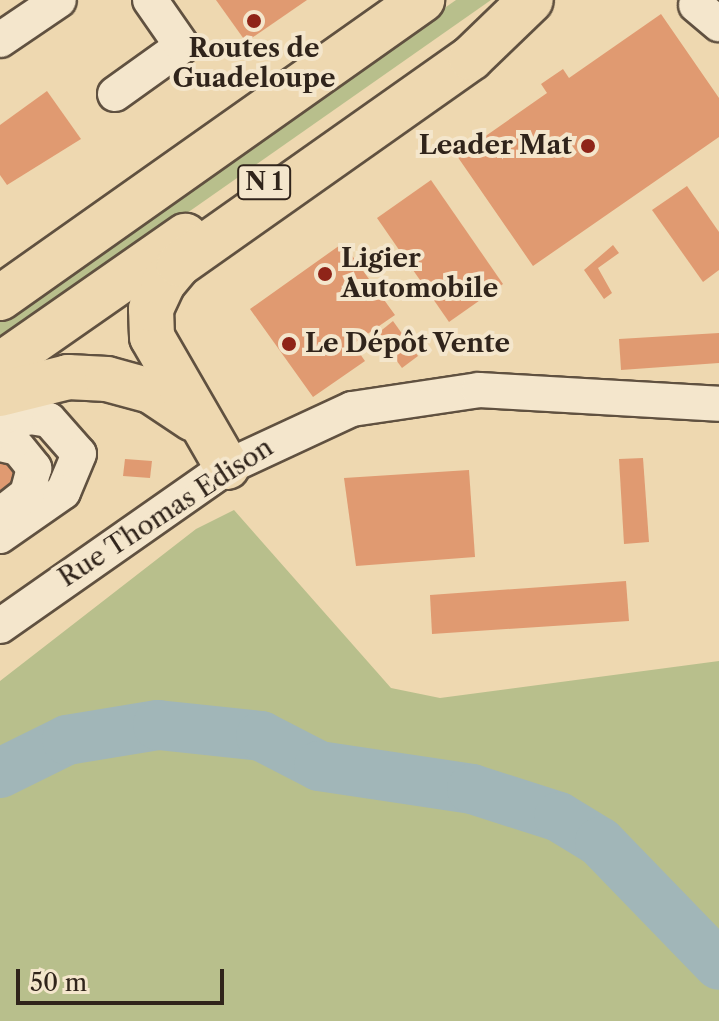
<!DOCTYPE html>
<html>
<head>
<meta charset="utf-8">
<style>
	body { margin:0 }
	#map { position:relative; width:719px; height:1021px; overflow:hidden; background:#eed8b0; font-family:"Libre Caslon Text",serif }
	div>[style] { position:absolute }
	.green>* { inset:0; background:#b8bf8c }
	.river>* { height:50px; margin:-25px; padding:0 25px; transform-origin:25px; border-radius:25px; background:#a1b6b8 }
	.building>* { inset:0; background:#e09a71 }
	.roads { filter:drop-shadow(2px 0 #605140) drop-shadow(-2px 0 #605140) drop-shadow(0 2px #605140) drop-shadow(0 -2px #605140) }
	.minor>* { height:34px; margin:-17px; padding:0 17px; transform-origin:17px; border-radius:17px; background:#f4e6cc }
	.highway>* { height:44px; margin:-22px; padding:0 22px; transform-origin:22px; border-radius:22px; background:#eed8b0 }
	.dots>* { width:22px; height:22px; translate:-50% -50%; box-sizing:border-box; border:4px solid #f4e6cc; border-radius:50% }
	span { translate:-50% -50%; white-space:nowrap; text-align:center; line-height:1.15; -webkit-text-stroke:8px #f4e6cc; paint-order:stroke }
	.shield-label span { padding:2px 6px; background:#f4e6cc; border:2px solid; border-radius:6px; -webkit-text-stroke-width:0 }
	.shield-label { font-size:24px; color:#30241b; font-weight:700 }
	.poi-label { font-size:26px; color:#30241b; font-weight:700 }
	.right { translate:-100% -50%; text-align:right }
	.left { translate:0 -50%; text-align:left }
	.street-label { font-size:26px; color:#30241b }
	.scale { position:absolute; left:16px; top:969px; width:208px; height:36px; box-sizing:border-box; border:4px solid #30241b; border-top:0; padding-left:10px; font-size:24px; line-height:28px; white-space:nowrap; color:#30241b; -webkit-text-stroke:6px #f4e6cc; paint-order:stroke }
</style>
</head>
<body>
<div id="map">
	<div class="green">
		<div style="clip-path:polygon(456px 0,491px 0,0 344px,0 319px)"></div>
		<div style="clip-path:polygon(234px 510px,391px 688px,440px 698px,719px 661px,719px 1021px,0 1021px,0 681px,196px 529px)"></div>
	</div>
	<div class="river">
		<div style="left:0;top:773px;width:75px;rotate:-26.2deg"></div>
		<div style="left:67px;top:740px;width:92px;rotate:-9.4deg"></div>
		<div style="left:158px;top:725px;width:104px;rotate:6.1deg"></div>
		<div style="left:261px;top:736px;width:65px;rotate:27.3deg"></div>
		<div style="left:319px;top:766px;width:155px;rotate:8.5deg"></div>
		<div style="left:472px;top:789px;width:91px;rotate:17.8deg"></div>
		<div style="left:559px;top:817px;width:48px;rotate:31.4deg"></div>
		<div style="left:600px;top:842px;width:171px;rotate:45.9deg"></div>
	</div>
	<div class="building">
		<div style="clip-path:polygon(216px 0,307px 0,246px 42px)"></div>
		<div style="clip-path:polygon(661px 14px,719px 98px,719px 137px,533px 266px,457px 156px,547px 93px,541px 84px,563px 69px,569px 78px)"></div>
		<div style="clip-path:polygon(47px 91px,81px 139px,7px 185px,0 175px,0 125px)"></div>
		<div style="clip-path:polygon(431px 180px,503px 284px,449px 322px,377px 218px)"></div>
		<div style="clip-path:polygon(687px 186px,719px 232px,719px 270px,703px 282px,652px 210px)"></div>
		<div style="clip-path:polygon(343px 243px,395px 315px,353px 344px,365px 361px,313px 397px,250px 309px)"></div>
		<div style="clip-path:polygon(613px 245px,619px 253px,598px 268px,612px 293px,604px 299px,584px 270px)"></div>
		<div style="clip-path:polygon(393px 321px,418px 356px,402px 368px,377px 334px)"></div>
		<div style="clip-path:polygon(719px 333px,719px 363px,621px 370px,619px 339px)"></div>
		<div style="clip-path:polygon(0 453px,25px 489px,0 506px)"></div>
		<div style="clip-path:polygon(643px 458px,649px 542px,624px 544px,619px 459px)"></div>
		<div style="clip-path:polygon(125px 459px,152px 461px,150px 478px,123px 476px)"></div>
		<div style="clip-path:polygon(469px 470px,475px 557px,356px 566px,344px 478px)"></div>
		<div style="clip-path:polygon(626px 581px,629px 621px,432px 634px,430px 595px)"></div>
	</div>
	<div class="roads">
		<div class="minor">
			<div style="left:696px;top:5px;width:30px;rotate:40deg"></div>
			<div style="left:0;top:40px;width:71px;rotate:-34.1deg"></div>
			<div style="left:115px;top:94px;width:82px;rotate:-35.6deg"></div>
			<div style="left:182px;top:46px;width:56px;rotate:-124.8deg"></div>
			<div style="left:0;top:426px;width:31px;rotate:-17deg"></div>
			<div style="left:30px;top:417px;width:19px;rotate:9deg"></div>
			<div style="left:49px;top:420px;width:45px;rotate:48.6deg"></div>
			<div style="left:79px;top:454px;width:41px;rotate:112.8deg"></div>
			<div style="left:63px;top:492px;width:77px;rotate:145.1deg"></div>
			<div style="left:0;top:444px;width:18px;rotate:13deg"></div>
			<div style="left:18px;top:448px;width:26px;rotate:51deg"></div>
			<div style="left:34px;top:468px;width:27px;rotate:105deg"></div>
			<div style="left:27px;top:494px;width:34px;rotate:142deg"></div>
			<div style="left:0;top:626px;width:277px;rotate:-35deg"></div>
			<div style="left:227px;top:467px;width:138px;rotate:-24.9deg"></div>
			<div style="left:352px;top:409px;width:128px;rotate:-8.5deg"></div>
			<div style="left:479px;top:390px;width:240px;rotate:3.3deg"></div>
		</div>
		<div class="highway">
			<div style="left:0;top:298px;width:517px;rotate:-35.23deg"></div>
			<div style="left:0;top:365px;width:226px;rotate:-34.9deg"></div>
			<div style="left:0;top:394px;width:70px;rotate:-14deg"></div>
			<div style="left:68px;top:377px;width:39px;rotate:3deg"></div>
			<div style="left:107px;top:379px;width:46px;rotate:15.3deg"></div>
			<div style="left:151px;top:391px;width:50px;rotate:33.7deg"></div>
			<div style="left:227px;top:467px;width:150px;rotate:-120deg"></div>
			<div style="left:152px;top:337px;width:28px;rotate:-92deg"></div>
			<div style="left:151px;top:309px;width:29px;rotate:-65deg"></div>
			<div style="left:163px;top:283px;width:25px;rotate:-50deg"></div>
			<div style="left:179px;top:264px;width:357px;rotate:-35.2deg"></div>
			<div style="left:471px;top:58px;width:83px;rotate:-44deg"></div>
		</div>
	</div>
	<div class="dots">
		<div style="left:254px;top:21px;background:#8f2418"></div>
		<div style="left:588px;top:146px;background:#8f2418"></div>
		<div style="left:325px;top:274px;background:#8f2418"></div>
		<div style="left:289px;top:344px;background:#8f2418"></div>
	</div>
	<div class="shield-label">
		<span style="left:264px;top:182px">N 1</span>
	</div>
	<div class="poi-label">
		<span style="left:254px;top:64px">Routes de<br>Guadeloupe</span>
		<span class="right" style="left:572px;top:146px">Leader Mat</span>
		<span class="left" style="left:341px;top:274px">Ligier<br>Automobile</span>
		<span class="left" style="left:305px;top:344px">Le Dépôt Vente</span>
	</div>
	<div class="street-label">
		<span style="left:166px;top:513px;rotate:-33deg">Rue Thomas Edison</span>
	</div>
	<div class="scale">50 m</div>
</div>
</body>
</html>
